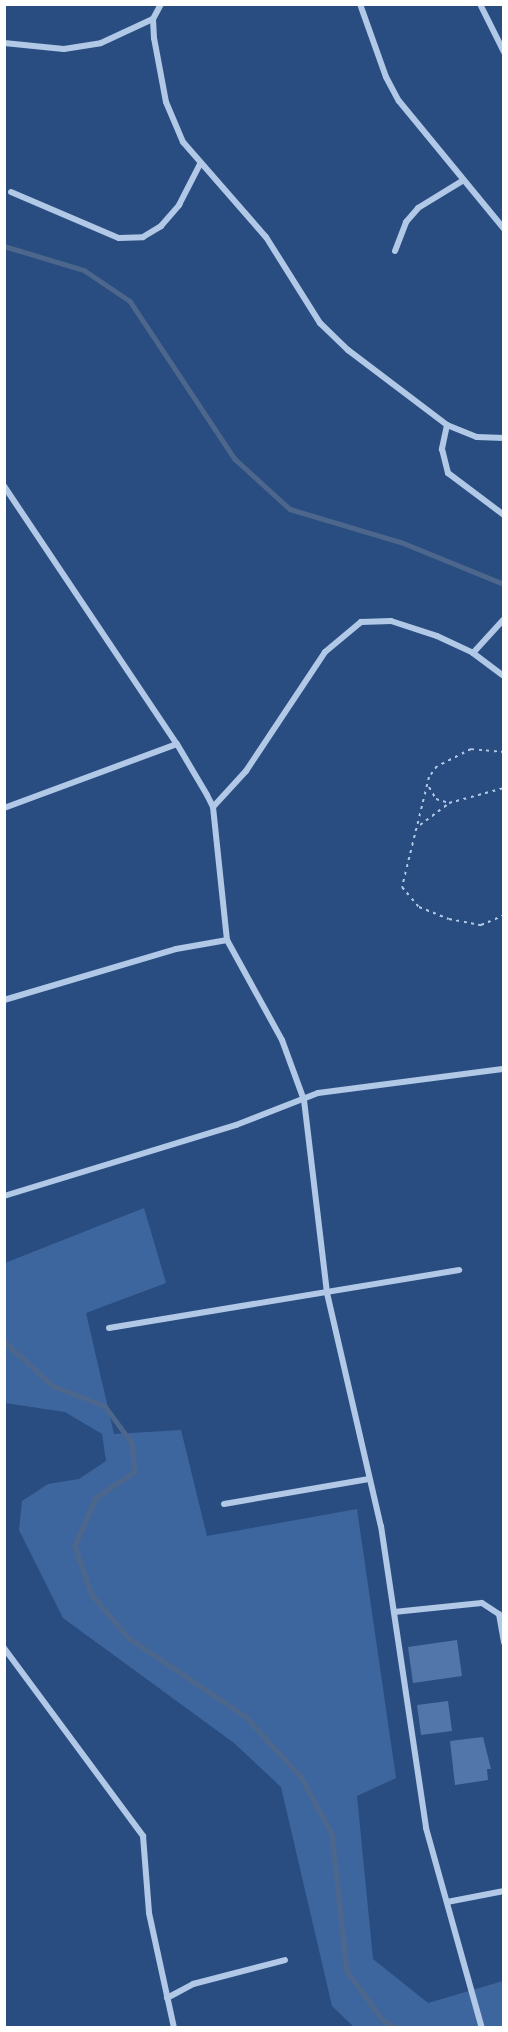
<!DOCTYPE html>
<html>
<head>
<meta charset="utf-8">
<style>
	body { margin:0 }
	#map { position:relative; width:508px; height:2032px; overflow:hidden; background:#294d81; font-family:"DejaVu Sans",sans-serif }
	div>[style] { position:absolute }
	.green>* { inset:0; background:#3e669e }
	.stream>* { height:4.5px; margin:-2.25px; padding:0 2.25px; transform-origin:2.25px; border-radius:2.25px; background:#4d678c }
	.building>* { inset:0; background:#5276aa }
	.path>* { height:2px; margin-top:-1px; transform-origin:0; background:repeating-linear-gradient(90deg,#b1c8e6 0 3px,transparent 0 7.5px) }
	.street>* { height:6px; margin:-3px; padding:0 3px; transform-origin:3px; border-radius:3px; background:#b1c8e6 }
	span { translate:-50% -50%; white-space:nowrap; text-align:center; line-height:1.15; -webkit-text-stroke:4.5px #294d81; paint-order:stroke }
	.frame { position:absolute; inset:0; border:6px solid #fff; pointer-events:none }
</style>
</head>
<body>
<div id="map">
	<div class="green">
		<div style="clip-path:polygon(144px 1208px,166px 1283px,86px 1313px,114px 1434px,181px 1430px,207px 1536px,357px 1509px,396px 1778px,357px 1796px,373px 1959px,428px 2003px,503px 1981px,503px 2027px,354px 2027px,332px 2006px,281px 1787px,234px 1743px,63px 1618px,19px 1530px,22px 1501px,48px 1484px,79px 1479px,106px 1461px,102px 1434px,65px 1412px,5px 1403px,5px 1263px)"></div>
	</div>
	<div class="stream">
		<div style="left:4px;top:246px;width:84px;rotate:16.7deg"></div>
		<div style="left:84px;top:270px;width:55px;rotate:34deg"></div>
		<div style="left:130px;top:301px;width:190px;rotate:56.4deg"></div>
		<div style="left:235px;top:459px;width:74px;rotate:42.3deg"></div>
		<div style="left:290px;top:509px;width:116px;rotate:16.6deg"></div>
		<div style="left:401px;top:542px;width:111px;rotate:22.2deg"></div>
		<div style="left:4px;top:1341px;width:67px;rotate:42.6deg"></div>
		<div style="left:53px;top:1386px;width:56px;rotate:21deg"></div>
		<div style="left:105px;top:1406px;width:46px;rotate:53.9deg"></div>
		<div style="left:132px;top:1443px;width:29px;rotate:84deg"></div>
		<div style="left:135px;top:1472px;width:47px;rotate:146.3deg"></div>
		<div style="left:96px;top:1498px;width:52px;rotate:113.6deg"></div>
		<div style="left:75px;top:1546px;width:52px;rotate:70.9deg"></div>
		<div style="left:92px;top:1595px;width:57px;rotate:49.3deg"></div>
		<div style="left:129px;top:1638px;width:140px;rotate:33.9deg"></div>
		<div style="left:245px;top:1716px;width:83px;rotate:47.4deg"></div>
		<div style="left:301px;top:1777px;width:65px;rotate:61.5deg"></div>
		<div style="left:332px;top:1834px;width:138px;rotate:83.8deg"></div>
		<div style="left:347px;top:1971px;width:59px;rotate:53.9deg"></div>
		<div style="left:382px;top:2019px;width:17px;rotate:33deg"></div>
	</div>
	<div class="building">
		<div style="clip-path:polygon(457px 1640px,462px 1676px,413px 1683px,408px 1647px)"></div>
		<div style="clip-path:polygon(448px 1701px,452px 1731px,421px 1735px,417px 1705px)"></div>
		<div style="clip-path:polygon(483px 1737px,491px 1769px,487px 1769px,488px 1780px,455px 1785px,450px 1741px)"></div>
	</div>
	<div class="path">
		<div style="left:504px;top:752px;width:33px;rotate:-175deg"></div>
		<div style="left:471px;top:749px;width:38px;rotate:153deg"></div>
		<div style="left:437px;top:766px;width:14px;rotate:126deg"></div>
		<div style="left:429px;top:777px;width:113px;rotate:103.8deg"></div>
		<div style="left:402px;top:887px;width:26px;rotate:50deg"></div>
		<div style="left:419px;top:907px;width:32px;rotate:22deg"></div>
		<div style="left:449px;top:919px;width:33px;rotate:11deg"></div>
		<div style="left:481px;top:925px;width:25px;rotate:-23deg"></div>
		<div style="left:429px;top:787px;width:14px;rotate:60deg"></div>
		<div style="left:436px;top:799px;width:14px;rotate:17deg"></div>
		<div style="left:420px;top:825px;width:36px;rotate:-37deg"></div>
		<div style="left:449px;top:803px;width:57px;rotate:-15.3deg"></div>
	</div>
	<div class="street">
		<div style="left:161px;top:4px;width:17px;rotate:118deg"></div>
		<div style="left:153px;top:19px;width:19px;rotate:87deg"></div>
		<div style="left:154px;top:38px;width:65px;rotate:79.4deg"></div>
		<div style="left:166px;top:102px;width:43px;rotate:67deg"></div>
		<div style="left:183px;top:142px;width:126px;rotate:48.9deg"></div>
		<div style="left:266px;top:237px;width:102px;rotate:57.9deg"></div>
		<div style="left:320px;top:323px;width:39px;rotate:44deg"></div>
		<div style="left:348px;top:350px;width:124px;rotate:37.1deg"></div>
		<div style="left:447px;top:425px;width:32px;rotate:22deg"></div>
		<div style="left:477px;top:437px;width:27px;rotate:2deg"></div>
		<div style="left:360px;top:4px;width:77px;rotate:70.4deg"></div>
		<div style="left:386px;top:77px;width:27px;rotate:62deg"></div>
		<div style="left:399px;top:101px;width:166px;rotate:50.6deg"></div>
		<div style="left:480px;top:4px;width:54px;rotate:63.4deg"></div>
		<div style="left:4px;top:43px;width:60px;rotate:5.7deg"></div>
		<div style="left:64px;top:49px;width:37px;rotate:-9deg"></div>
		<div style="left:101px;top:43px;width:57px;rotate:-24.8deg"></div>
		<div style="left:11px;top:192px;width:117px;rotate:23.1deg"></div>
		<div style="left:119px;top:238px;width:24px;rotate:-2deg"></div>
		<div style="left:143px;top:237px;width:21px;rotate:-31deg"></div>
		<div style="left:161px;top:226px;width:28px;rotate:-49deg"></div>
		<div style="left:179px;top:205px;width:46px;rotate:-62.9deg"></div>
		<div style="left:395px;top:251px;width:31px;rotate:-69deg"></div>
		<div style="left:406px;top:222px;width:18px;rotate:-49deg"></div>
		<div style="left:418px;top:208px;width:52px;rotate:-31.5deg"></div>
		<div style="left:447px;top:425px;width:25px;rotate:102deg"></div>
		<div style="left:442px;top:449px;width:25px;rotate:76deg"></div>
		<div style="left:448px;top:473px;width:70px;rotate:36.9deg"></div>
		<div style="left:4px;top:486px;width:311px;rotate:56.2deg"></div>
		<div style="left:177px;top:744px;width:59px;rotate:59.5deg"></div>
		<div style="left:207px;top:795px;width:13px;rotate:63deg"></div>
		<div style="left:213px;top:807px;width:134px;rotate:84deg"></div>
		<div style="left:227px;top:940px;width:114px;rotate:61.2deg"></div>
		<div style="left:282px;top:1040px;width:64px;rotate:69.9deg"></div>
		<div style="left:304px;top:1100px;width:194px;rotate:83.2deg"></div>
		<div style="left:327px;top:1293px;width:239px;rotate:77deg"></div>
		<div style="left:381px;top:1526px;width:305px;rotate:81.5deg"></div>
		<div style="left:426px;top:1828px;width:208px;rotate:74.4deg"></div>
		<div style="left:473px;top:653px;width:46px;rotate:-47.6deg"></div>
		<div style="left:213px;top:807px;width:49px;rotate:-47.5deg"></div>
		<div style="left:246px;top:771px;width:143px;rotate:-56.4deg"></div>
		<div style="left:325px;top:652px;width:47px;rotate:-39.8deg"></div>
		<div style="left:361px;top:622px;width:30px;rotate:-2deg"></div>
		<div style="left:391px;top:621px;width:48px;rotate:18.1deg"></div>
		<div style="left:437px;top:636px;width:40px;rotate:25deg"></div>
		<div style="left:473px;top:653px;width:39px;rotate:37deg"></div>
		<div style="left:4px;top:808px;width:184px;rotate:-20.3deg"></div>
		<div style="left:4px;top:1000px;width:179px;rotate:-16.5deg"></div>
		<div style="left:176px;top:949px;width:52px;rotate:-10deg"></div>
		<div style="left:4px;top:1196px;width:243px;rotate:-17deg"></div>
		<div style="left:236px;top:1125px;width:88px;rotate:-21.3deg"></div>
		<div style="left:318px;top:1093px;width:188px;rotate:-7.4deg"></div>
		<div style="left:109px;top:1328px;width:355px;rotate:-9.4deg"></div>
		<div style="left:224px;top:1504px;width:147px;rotate:-9.8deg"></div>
		<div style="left:394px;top:1612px;width:88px;rotate:-5.8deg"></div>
		<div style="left:482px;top:1603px;width:20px;rotate:33deg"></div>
		<div style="left:499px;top:1614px;width:29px;rotate:80deg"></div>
		<div style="left:4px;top:1648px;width:234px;rotate:53.5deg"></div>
		<div style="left:143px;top:1836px;width:77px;rotate:85.5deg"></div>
		<div style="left:149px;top:1913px;width:118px;rotate:77.7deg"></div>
		<div style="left:447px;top:1902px;width:58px;rotate:-10.9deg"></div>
		<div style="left:167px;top:1998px;width:30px;rotate:-28deg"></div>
		<div style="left:193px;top:1984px;width:95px;rotate:-14.6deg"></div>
	</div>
	<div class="frame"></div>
</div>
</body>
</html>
